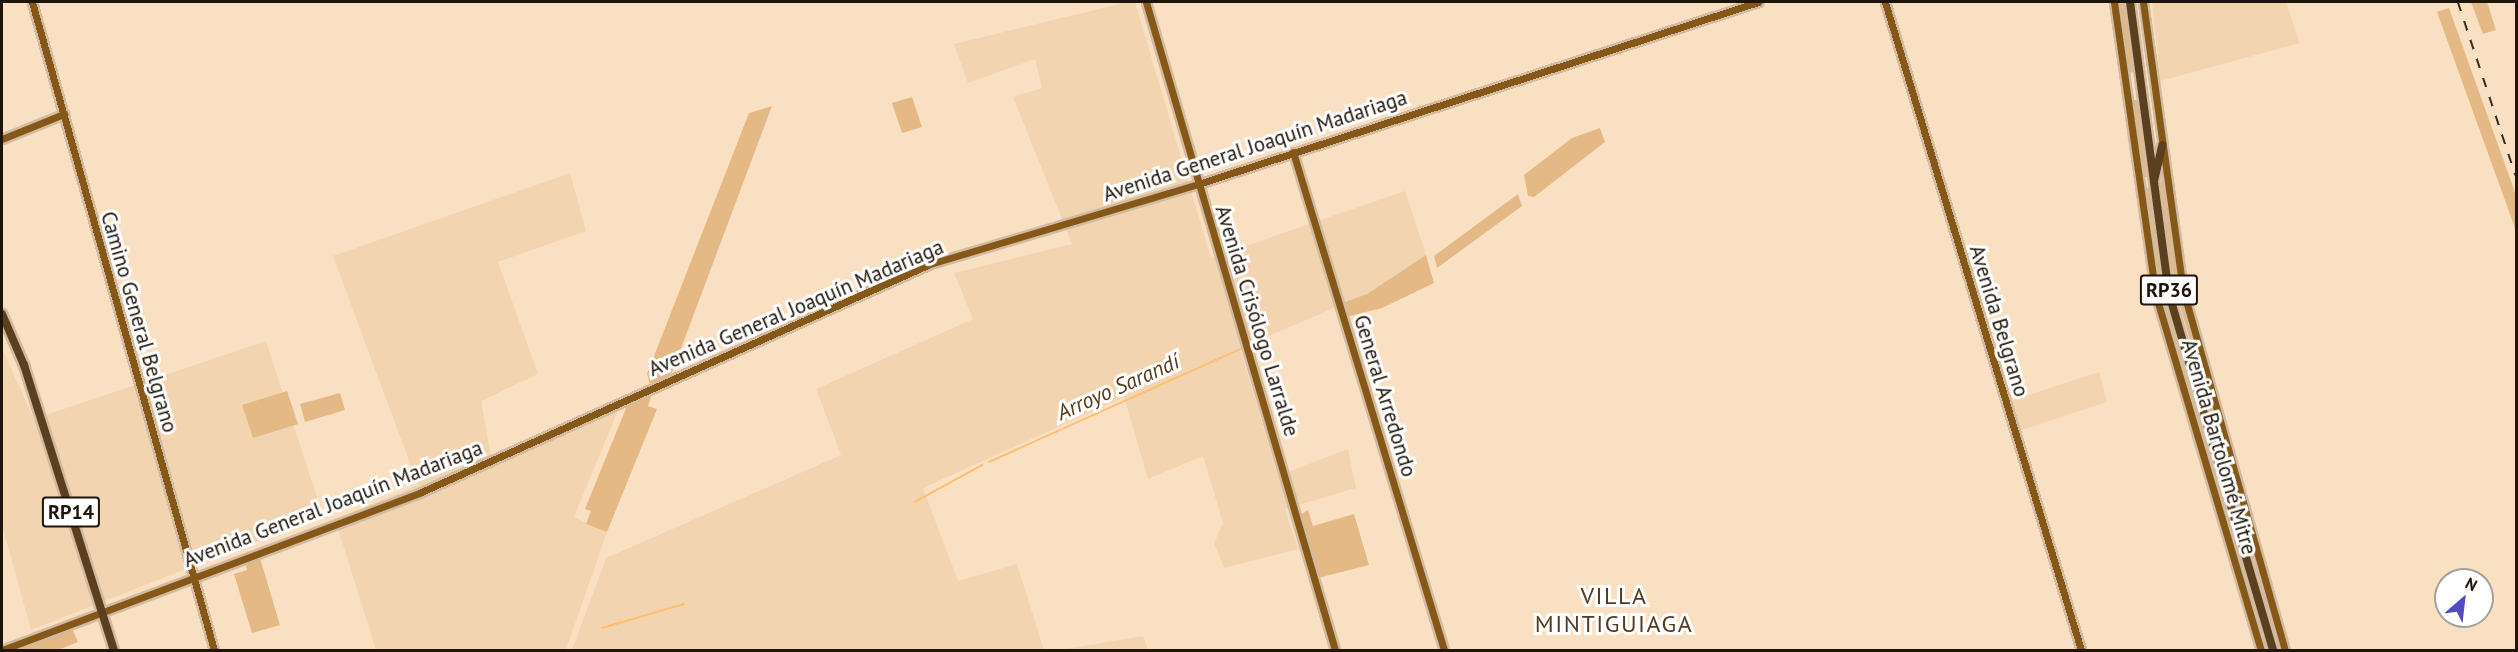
<!DOCTYPE html>
<html>
<head>
<meta charset="utf-8">
<style>
	body { margin:0 }
	#map { position:relative; width:2518px; height:652px; overflow:hidden; background:#fae0c2; font-family:"PT Sans",sans-serif }
	div>[style] { position:absolute }
	.built>* { inset:0; background:#f3d4b0 }
	.green>* { inset:0; background:#e4b986 }
	.stream>* { height:1.5px; margin:-0.75px; padding:0 0.75px; transform-origin:0.75px; border-radius:0.75px; background:#febf72 }
	.roads { filter:drop-shadow(2px 0 #d2bba1) drop-shadow(-2px 0 #d2bba1) drop-shadow(0 2px #d2bba1) drop-shadow(0 -2px #d2bba1) }
	.secondary>* { height:7px; margin:-3.5px; padding:0 3.5px; transform-origin:3.5px; border-radius:3.5px; background:#865817 }
	.primary>* { height:8px; margin:-4px; padding:0 4px; transform-origin:4px; border-radius:4px; background:#5b401f }
	.rail>* { height:1.5px; margin-top:-0.75px; transform-origin:0; background:repeating-linear-gradient(90deg,#362b1e 0 10px,transparent 0 20px) }
	span { translate:-50% -50%; white-space:nowrap; text-align:center; line-height:1.15; -webkit-text-stroke:6px #fff; paint-order:stroke }
	.shield-label span { padding:2px 4px; background:#fff; border:2px solid; border-radius:4px; -webkit-text-stroke-width:0 }
	.shield-label { font-size:20px; color:#1e150a; font-weight:700 }
	.street-label { font-size:21px; color:#1e150a }
	.water-label { font-size:22px; color:#563c1b; font-style:italic }
	.quarter-label { font-size:24px; color:#523d24; letter-spacing:1.5px }
	.frame { position:absolute; inset:0; border:3px solid #1e150a; pointer-events:none }
	.north { position:absolute; left:2434px; top:568px; width:60px; height:60px; box-sizing:border-box; background:#fff; border:2px solid #a5a19d; border-radius:50%; rotate:28deg; font-size:16px; font-weight:700; line-height:24px; text-align:center; color:#1e150a }
	.north::after { content:''; display:block; margin:auto; width:21px; height:27px; background:#524ac1; clip-path:polygon(50% 0,100% 100%,50% 72%,0 100%) }
</style>
</head>
<body>
<div id="map">
	<div class="built">
		<div style="clip-path:polygon(1127px 2px,1135px 2px,1211px 258px,1405px 191px,1426px 255px,1367px 294px,1240px 348px,1278px 476px,1348px 449px,1356px 488px,1285px 509px,1298px 549px,1224px 568px,1214px 543px,1223px 523px,1203px 456px,1148px 479px,1124px 397px,923px 488px,958px 581px,1017px 564px,1044px 650px,572px 650px,606px 558px,841px 455px,816px 389px,973px 319px,954px 273px,1072px 244px,1013px 97px,1042px 88px,1035px 59px,968px 83px,954px 44px)"></div>
		<div style="clip-path:polygon(2152px 2px,2286px 2px,2300px 43px,2160px 81px)"></div>
		<div style="clip-path:polygon(570px 173px,586px 231px,498px 262px,538px 374px,481px 401px,491px 456px,622px 401px,574px 517px,607px 532px,566px 650px,376px 650px,335px 519px,418px 485px,333px 256px)"></div>
		<div style="clip-path:polygon(266px 341px,323px 515px,31px 630px,2px 525px,2px 349px,34px 419px)"></div>
		<div style="clip-path:polygon(2099px 372px,2107px 402px,2019px 431px,2010px 401px)"></div>
		<div style="clip-path:polygon(1143px 636px,1148px 650px,1059px 650px)"></div>
	</div>
	<div class="green">
		<div style="clip-path:polygon(2118px 2px,2124px 2px,2134px 72px,2129px 73px)"></div>
		<div style="clip-path:polygon(2471px 2px,2487px 2px,2496px 30px,2483px 34px)"></div>
		<div style="clip-path:polygon(2449px 8px,2516px 195px,2516px 231px,2437px 12px)"></div>
		<div style="clip-path:polygon(912px 97px,922px 127px,902px 133px,892px 103px)"></div>
		<div style="clip-path:polygon(2132px 100px,2137px 100px,2147px 177px,2143px 177px)"></div>
		<div style="clip-path:polygon(772px 106px,671px 375px,650px 384px,647px 374px,749px 113px)"></div>
		<div style="clip-path:polygon(1600px 128px,1605px 142px,1534px 197px,1528px 196px,1524px 175px,1572px 138px)"></div>
		<div style="clip-path:polygon(2163px 166px,2184px 304px,2203px 385px,2175px 289px,2160px 192px)"></div>
		<div style="clip-path:polygon(2142px 188px,2149px 188px,2165px 299px,2189px 389px,2161px 300px)"></div>
		<div style="clip-path:polygon(1518px 194px,1522px 206px,1437px 268px,1434px 256px)"></div>
		<div style="clip-path:polygon(1426px 255px,1434px 283px,1382px 308px,1346px 317px,1343px 303px,1367px 294px)"></div>
		<div style="clip-path:polygon(287px 391px,298px 424px,253px 438px,242px 405px)"></div>
		<div style="clip-path:polygon(653px 391px,648px 406px,657px 409px,607px 532px,586px 524px,591px 511px,585px 509px,627px 406px)"></div>
		<div style="clip-path:polygon(340px 393px,345px 410px,305px 422px,300px 404px)"></div>
		<div style="clip-path:polygon(2205px 400px,2209px 400px,2261px 591px)"></div>
		<div style="clip-path:polygon(2196px 403px,2251px 594px,2247px 595px,2191px 404px)"></div>
		<div style="clip-path:polygon(1308px 510px,1313px 526px,1354px 514px,1369px 565px,1318px 578px,1300px 515px)"></div>
		<div style="clip-path:polygon(260px 558px,280px 625px,252px 633px,234px 574px,247px 570px,245px 562px)"></div>
		<div style="clip-path:polygon(70px 624px,78px 642px,58px 650px,2px 650px)"></div>
	</div>
	<div class="stream">
		<div style="left:1250px;top:345px;width:11px;rotate:-27deg"></div>
		<div style="left:989px;top:462px;width:278px;rotate:-24.2deg"></div>
		<div style="left:915px;top:502px;width:77px;rotate:-28.9deg"></div>
		<div style="left:602px;top:628px;width:85px;rotate:-16.3deg"></div>
	</div>
	<div class="roads">
		<div class="secondary">
			<div style="left:32px;top:2px;width:673px;rotate:74.31deg"></div>
			<div style="left:1146px;top:2px;width:675px;rotate:73.74deg"></div>
			<div style="left:1885px;top:2px;width:677px;rotate:73.17deg"></div>
			<div style="left:2114px;top:2px;width:297px;rotate:81.9deg"></div>
			<div style="left:2156px;top:296px;width:369px;rotate:73.5deg"></div>
			<div style="left:2143px;top:2px;width:291px;rotate:82.1deg"></div>
			<div style="left:2183px;top:290px;width:374px;rotate:74.2deg"></div>
			<div style="left:2px;top:139px;width:67px;rotate:-22deg"></div>
			<div style="left:1293px;top:152px;width:520px;rotate:73.13deg"></div>
			<div style="left:2px;top:650px;width:446px;rotate:-20.6deg"></div>
			<div style="left:419px;top:493px;width:560px;rotate:-24.14deg"></div>
			<div style="left:930px;top:264px;width:280px;rotate:-16.6deg"></div>
			<div style="left:1198px;top:184px;width:589px;rotate:-18deg"></div>
		</div>
		<div class="primary">
			<div style="left:2130px;top:2px;width:295px;rotate:82.4deg"></div>
			<div style="left:2169px;top:294px;width:371px;rotate:73.7deg"></div>
			<div style="left:2154px;top:181px;width:37px;rotate:-77deg"></div>
			<div style="left:2px;top:314px;width:56px;rotate:66.7deg"></div>
			<div style="left:24px;top:365px;width:299px;rotate:72.5deg"></div>
		</div>
	</div>
	<div class="rail">
		<div style="left:2458px;top:2px;width:183px;rotate:71.6deg"></div>
	</div>
	<div class="shield-label">
		<span style="left:2169px;top:290px">RP36</span>
		<span style="left:71px;top:512px">RP14</span>
	</div>
	<div class="street-label">
		<span style="left:1255px;top:146px;rotate:-18deg">Avenida General Joaquín Madariaga</span>
		<span style="left:796px;top:308px;rotate:-23deg">Avenida General Joaquín Madariaga</span>
		<span style="left:1257px;top:321px;rotate:73deg">Avenida Crisólogo Larralde</span>
		<span style="left:1999px;top:321px;rotate:73deg">Avenida Belgrano</span>
		<span style="left:139px;top:322px;rotate:74deg">Camino General Belgrano</span>
		<span style="left:1385px;top:396px;rotate:73deg">General Arredondo</span>
		<span style="left:2219px;top:447px;rotate:74deg">Avenida Bartolomé Mitre</span>
		<span style="left:333px;top:504px;rotate:-21deg">Avenida General Joaquín Madariaga</span>
	</div>
	<div class="water-label">
		<span style="left:1118px;top:387px;rotate:-24deg">Arroyo Sarandí</span>
	</div>
	<div class="quarter-label">
		<span style="left:1614px;top:610px">VILLA<br>MINTIGUIAGA</span>
	</div>
	<div class="frame"></div>
	<div class="north">N</div>
</div>
</body>
</html>
